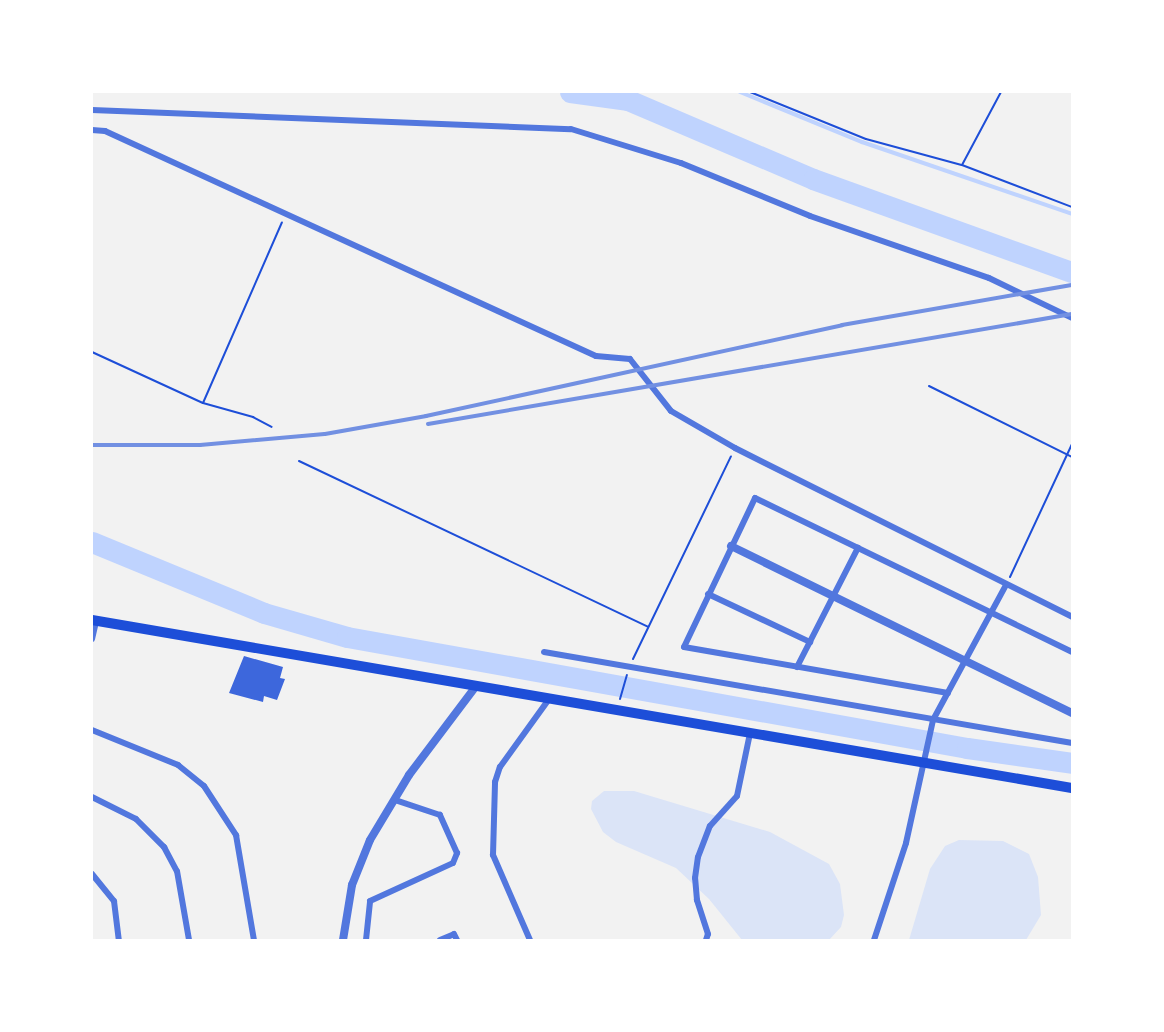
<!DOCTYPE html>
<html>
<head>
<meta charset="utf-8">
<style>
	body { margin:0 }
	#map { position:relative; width:1164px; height:1032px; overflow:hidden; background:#f2f2f2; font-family:"Archivo Narrow",sans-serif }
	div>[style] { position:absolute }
	.green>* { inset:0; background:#dbe4f7 }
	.stream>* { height:4px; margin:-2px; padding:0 2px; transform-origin:2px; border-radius:2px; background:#bfd3fe }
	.river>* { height:21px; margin:-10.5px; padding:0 10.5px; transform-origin:10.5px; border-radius:10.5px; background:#bfd3fe }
	.building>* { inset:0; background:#3d67dc }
	.path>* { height:2px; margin:-1px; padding:0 1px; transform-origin:1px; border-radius:1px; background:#1d4ed8 }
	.minor>* { height:6px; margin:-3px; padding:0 3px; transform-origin:3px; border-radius:3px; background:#5277de }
	.tertiary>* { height:8px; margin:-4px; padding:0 4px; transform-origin:4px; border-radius:4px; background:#5277de }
	.primary>* { height:10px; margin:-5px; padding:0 5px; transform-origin:5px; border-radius:5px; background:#1d4ed8 }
	.rail>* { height:4px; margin:-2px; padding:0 2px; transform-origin:2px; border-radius:2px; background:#7290e2 }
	span { translate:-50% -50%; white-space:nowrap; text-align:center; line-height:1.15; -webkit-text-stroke:6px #fff; paint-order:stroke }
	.frame { position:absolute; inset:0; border:93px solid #fff; pointer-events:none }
</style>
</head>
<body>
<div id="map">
	<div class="green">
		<div style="clip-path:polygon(604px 791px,634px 791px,770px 832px,829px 864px,840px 884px,844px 915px,841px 927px,829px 940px,742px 940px,709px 899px,676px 868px,616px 842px,603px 832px,591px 809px,592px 801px)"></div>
		<div style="clip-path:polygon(959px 840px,1003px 841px,1029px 854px,1038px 877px,1041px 915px,1026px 940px,909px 940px,930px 869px,945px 846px)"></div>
	</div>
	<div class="stream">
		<div style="left:740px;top:92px;width:132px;rotate:22.3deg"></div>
		<div style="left:862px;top:142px;width:222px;rotate:18.9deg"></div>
		<div style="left:92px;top:537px;width:23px;rotate:31deg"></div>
	</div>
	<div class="river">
		<div style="left:570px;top:92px;width:59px;rotate:7.9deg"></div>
		<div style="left:628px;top:100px;width:201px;rotate:23.1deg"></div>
		<div style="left:813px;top:179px;width:275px;rotate:19.8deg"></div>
		<div style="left:92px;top:542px;width:186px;rotate:22.4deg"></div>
		<div style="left:264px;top:613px;width:86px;rotate:16.1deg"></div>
		<div style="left:347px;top:637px;width:630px;rotate:10.15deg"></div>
		<div style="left:967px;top:748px;width:106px;rotate:8.1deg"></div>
	</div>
	<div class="building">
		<div style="clip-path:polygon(244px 656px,283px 667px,280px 678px,285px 679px,277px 700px,264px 696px,263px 702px,229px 693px)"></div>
	</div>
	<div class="path">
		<div style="left:750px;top:92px;width:125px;rotate:22.1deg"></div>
		<div style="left:866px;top:139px;width:99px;rotate:15.2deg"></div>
		<div style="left:962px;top:165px;width:118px;rotate:20.9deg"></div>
		<div style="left:962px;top:165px;width:83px;rotate:-61.9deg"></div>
		<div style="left:92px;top:352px;width:122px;rotate:24.7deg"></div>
		<div style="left:203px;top:403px;width:52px;rotate:15.6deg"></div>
		<div style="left:253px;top:417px;width:21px;rotate:28deg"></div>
		<div style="left:929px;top:386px;width:160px;rotate:26.4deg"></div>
		<div style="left:203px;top:403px;width:197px;rotate:-66.4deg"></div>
		<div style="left:299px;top:461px;width:386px;rotate:25.4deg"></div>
		<div style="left:1010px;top:577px;width:147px;rotate:-65deg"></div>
		<div style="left:633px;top:659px;width:225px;rotate:-64.2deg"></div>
		<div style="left:620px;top:699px;width:25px;rotate:-74deg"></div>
	</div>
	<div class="minor">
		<div style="left:92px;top:110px;width:479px;rotate:2.3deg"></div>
		<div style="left:571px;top:129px;width:115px;rotate:17.2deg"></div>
		<div style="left:681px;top:163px;width:139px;rotate:22.3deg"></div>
		<div style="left:810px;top:216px;width:189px;rotate:19.1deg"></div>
		<div style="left:989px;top:278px;width:92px;rotate:25.7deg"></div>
		<div style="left:92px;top:130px;width:13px;rotate:4deg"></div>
		<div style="left:105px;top:131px;width:540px;rotate:24.62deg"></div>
		<div style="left:596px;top:356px;width:34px;rotate:5deg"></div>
		<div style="left:630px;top:359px;width:66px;rotate:51.7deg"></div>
		<div style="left:671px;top:411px;width:74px;rotate:30deg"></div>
		<div style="left:735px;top:448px;width:377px;rotate:26.6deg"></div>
		<div style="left:708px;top:594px;width:113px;rotate:25.2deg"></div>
		<div style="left:92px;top:639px;width:18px;rotate:-77deg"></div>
		<div style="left:544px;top:652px;width:536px;rotate:9.78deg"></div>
		<div style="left:797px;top:667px;width:134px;rotate:-62.9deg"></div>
		<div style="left:948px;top:693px;width:268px;rotate:-170.1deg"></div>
		<div style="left:684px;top:647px;width:165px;rotate:-64.5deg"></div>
		<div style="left:755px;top:498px;width:352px;rotate:25.9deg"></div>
		<div style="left:92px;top:730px;width:93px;rotate:22.1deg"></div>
		<div style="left:178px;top:765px;width:33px;rotate:39deg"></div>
		<div style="left:204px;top:786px;width:59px;rotate:56.9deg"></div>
		<div style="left:236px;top:835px;width:107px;rotate:80.3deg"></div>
		<div style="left:92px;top:797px;width:49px;rotate:26.6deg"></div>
		<div style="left:136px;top:819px;width:40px;rotate:45deg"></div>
		<div style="left:164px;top:847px;width:27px;rotate:62deg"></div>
		<div style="left:177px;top:871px;width:70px;rotate:80.1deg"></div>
		<div style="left:92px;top:874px;width:35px;rotate:51deg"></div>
		<div style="left:114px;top:901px;width:39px;rotate:83deg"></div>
		<div style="left:366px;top:940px;width:39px;rotate:-84deg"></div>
		<div style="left:370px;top:901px;width:91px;rotate:-24.6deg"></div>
		<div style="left:453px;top:863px;width:11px;rotate:-68deg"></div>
		<div style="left:457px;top:853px;width:42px;rotate:-114.1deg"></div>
		<div style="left:440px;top:815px;width:47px;rotate:-161.6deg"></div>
		<div style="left:440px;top:940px;width:15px;rotate:-23deg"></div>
		<div style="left:454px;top:934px;width:7px;rotate:63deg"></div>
		<div style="left:530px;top:940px;width:93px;rotate:-113.5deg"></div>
		<div style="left:493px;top:855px;width:73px;rotate:-88.4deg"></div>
		<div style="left:495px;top:782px;width:16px;rotate:-72deg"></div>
		<div style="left:500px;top:767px;width:84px;rotate:-54.2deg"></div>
		<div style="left:706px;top:940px;width:6px;rotate:-72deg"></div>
		<div style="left:708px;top:934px;width:36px;rotate:-108deg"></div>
		<div style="left:697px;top:900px;width:22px;rotate:-95deg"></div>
		<div style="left:695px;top:878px;width:21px;rotate:-82deg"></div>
		<div style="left:698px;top:857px;width:33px;rotate:-69deg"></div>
		<div style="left:710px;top:826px;width:40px;rotate:-48deg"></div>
		<div style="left:737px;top:796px;width:64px;rotate:-78.3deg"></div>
		<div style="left:874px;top:940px;width:102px;rotate:-71.7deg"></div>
		<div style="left:906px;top:843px;width:126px;rotate:-77.6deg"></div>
		<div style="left:933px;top:720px;width:153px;rotate:-61.6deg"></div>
	</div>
	<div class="tertiary">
		<div style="left:731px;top:546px;width:380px;rotate:26.1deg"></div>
		<div style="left:343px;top:940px;width:56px;rotate:-80.7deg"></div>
		<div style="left:352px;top:885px;width:48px;rotate:-68.2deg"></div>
		<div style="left:370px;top:840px;width:76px;rotate:-59deg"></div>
		<div style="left:409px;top:775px;width:111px;rotate:-53deg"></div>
	</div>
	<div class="primary">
		<div style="left:92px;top:620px;width:994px;rotate:9.73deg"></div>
	</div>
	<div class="rail">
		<div style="left:428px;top:424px;width:653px;rotate:-9.69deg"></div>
		<div style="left:92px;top:445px;width:108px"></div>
		<div style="left:200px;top:445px;width:125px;rotate:-5deg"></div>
		<div style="left:325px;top:434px;width:103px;rotate:-10.1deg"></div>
		<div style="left:426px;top:416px;width:426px;rotate:-12.3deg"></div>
		<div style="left:842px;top:325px;width:233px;rotate:-9.9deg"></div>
	</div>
	<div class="frame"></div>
</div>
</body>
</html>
